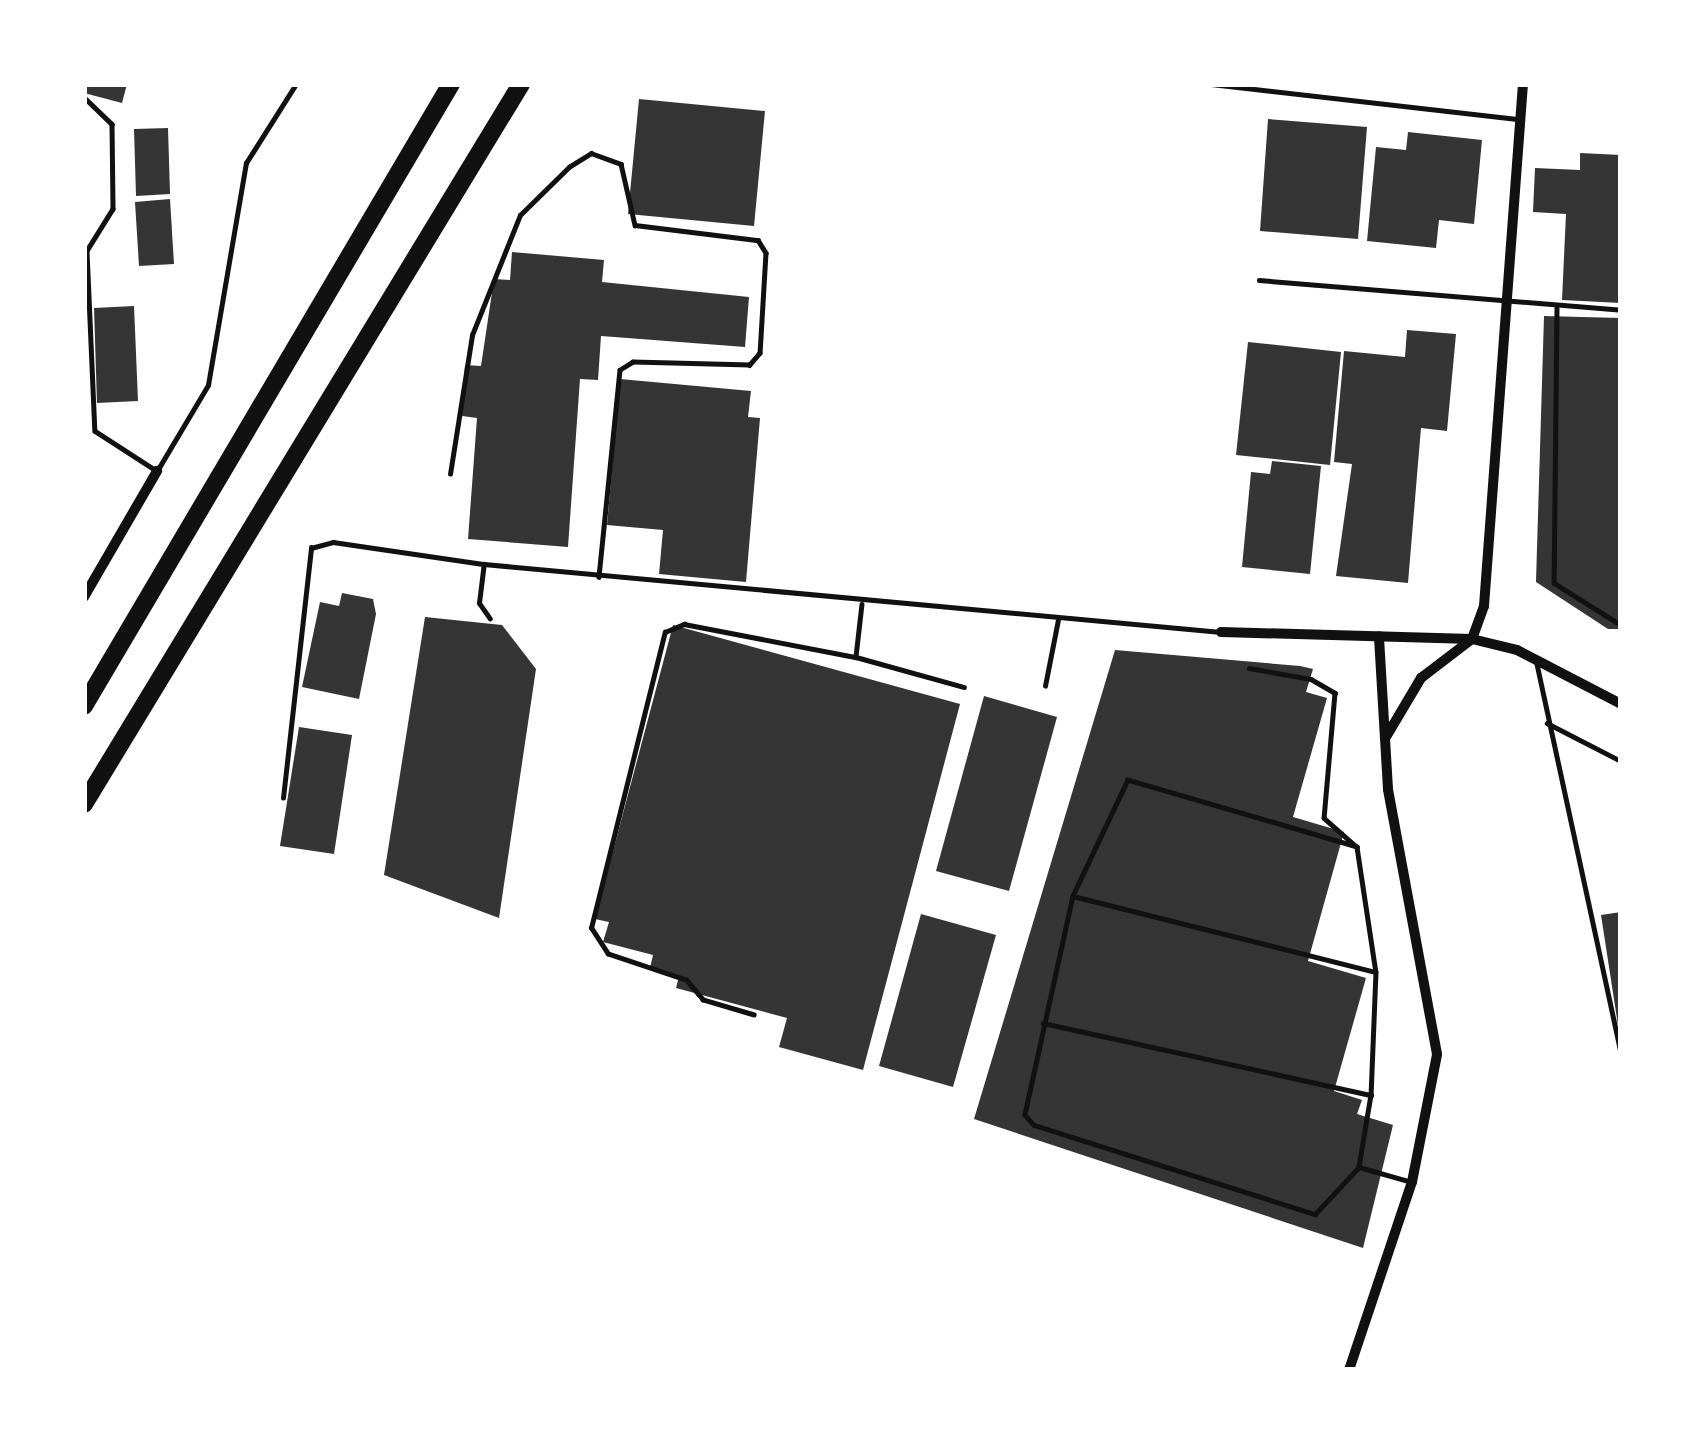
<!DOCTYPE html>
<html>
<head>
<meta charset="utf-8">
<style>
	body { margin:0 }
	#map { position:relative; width:1705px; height:1454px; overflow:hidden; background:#fff; font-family:"Source Serif 4",serif }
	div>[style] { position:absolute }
	.building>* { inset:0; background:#353535 }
	.service>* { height:4.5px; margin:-2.25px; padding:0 2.25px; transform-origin:2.25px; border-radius:2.25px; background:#111 }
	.minor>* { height:10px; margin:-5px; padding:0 5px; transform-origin:5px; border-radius:5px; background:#111 }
	.motorway>* { height:18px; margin:-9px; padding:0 9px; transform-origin:9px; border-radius:9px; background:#111 }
	span { translate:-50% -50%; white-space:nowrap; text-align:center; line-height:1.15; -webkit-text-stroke:9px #fff; paint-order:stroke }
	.frame { position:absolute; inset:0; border:87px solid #fff; pointer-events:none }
</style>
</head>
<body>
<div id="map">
	<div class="building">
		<div style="clip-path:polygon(84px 84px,127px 84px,122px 103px,84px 93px)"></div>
		<div style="clip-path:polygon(639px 99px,765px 111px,754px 226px,628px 214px)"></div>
		<div style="clip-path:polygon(1268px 119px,1367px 127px,1358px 239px,1260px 231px)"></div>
		<div style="clip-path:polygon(168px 128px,170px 194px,136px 196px,134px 129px)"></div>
		<div style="clip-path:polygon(1408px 132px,1482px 140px,1474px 224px,1439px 220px,1436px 248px,1367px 241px,1376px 147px,1406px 150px)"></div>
		<div style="clip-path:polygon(1580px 153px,1621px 155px,1621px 303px,1562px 300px,1566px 214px,1533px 212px,1535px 168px,1580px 170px)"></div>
		<div style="clip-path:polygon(170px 199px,174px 264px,139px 266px,135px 202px)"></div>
		<div style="clip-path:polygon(512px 252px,604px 260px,602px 282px,749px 297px,745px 347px,601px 336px,598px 380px,580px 379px,568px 547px,468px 539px,477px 418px,462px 416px,465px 365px,481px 366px,494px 279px,510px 280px)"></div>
		<div style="clip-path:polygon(134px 306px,138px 401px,97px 403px,94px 308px)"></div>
		<div style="clip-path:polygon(1544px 316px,1621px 318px,1621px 629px,1608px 629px,1536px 582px)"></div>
		<div style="clip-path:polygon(1407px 330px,1456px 334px,1447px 431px,1421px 428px,1408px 583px,1336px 576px,1352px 464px,1334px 462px,1344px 351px,1405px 357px)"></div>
		<div style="clip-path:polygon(1248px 342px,1341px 352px,1330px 465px,1236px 455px)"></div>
		<div style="clip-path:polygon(620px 379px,751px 391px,748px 417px,760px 418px,746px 582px,659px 574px,663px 530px,607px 525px)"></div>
		<div style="clip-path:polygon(1272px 461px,1321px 466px,1310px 574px,1242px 567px,1251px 472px,1270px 474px)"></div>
		<div style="clip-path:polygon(342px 593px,373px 599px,376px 614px,359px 699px,302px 687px,320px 602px,339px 606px)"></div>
		<div style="clip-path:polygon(425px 617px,502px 625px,536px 669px,499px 918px,384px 875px)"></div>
		<div style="clip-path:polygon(673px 625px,960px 704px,863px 1070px,779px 1047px,787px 1018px,676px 988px,679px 976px,650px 968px,653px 955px,603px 942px,609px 922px,595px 919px)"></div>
		<div style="clip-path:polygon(1115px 650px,1300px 666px,1313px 669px,1306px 692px,1327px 698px,1293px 817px,1344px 832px,1308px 961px,1366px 978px,1334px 1091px,1362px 1100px,1357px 1114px,1393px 1125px,1363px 1248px,974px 1119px)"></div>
		<div style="clip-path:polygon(984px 696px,1057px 717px,1009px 891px,936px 871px)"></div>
		<div style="clip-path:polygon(299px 727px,352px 735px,334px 854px,280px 846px)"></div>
		<div style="clip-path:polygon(1621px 912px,1621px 1025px,1618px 1025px,1601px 915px)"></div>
		<div style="clip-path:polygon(921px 914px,996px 935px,953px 1087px,879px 1066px)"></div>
	</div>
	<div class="service">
		<div style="left:1211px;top:84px;width:310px;rotate:6.5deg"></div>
		<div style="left:84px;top:97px;width:39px;rotate:44deg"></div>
		<div style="left:112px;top:124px;width:85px;rotate:89.3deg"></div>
		<div style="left:113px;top:209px;width:49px;rotate:121.8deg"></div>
		<div style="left:87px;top:251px;width:180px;rotate:87.5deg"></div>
		<div style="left:95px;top:431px;width:74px;rotate:32.8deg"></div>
		<div style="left:157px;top:471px;width:100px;rotate:-59.3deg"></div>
		<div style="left:208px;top:385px;width:225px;rotate:-80.3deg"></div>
		<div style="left:246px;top:163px;width:93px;rotate:-57.7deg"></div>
		<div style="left:1259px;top:280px;width:363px;rotate:4.7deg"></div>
		<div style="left:1557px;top:308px;width:275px;rotate:90.6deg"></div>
		<div style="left:1554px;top:583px;width:79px;rotate:32.1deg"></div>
		<div style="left:450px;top:474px;width:141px;rotate:-81deg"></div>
		<div style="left:472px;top:335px;width:129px;rotate:-68.2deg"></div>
		<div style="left:520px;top:215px;width:69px;rotate:-44.4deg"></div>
		<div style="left:569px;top:167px;width:26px;rotate:-32deg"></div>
		<div style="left:591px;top:153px;width:32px;rotate:20deg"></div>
		<div style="left:621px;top:164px;width:63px;rotate:77.1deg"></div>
		<div style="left:635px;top:225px;width:124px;rotate:7deg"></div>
		<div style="left:758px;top:240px;width:15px;rotate:58deg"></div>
		<div style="left:766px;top:253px;width:100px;rotate:93.4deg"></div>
		<div style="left:760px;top:353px;width:16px;rotate:130deg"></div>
		<div style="left:750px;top:365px;width:117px;rotate:-178.5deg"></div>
		<div style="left:633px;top:362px;width:15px;rotate:148deg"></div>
		<div style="left:620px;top:370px;width:208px;rotate:95.8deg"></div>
		<div style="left:862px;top:604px;width:53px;rotate:96.5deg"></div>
		<div style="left:856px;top:657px;width:112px;rotate:15.5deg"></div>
		<div style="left:490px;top:619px;width:19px;rotate:-125deg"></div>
		<div style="left:479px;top:603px;width:39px;rotate:-83deg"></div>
		<div style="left:484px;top:564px;width:740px;rotate:5.27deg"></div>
		<div style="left:1537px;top:664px;width:396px;rotate:77.8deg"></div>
		<div style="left:1249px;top:668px;width:63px;rotate:10.1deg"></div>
		<div style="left:1311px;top:679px;width:28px;rotate:30deg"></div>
		<div style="left:1335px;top:693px;width:125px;rotate:95deg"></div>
		<div style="left:1324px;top:818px;width:44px;rotate:41.3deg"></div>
		<div style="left:1357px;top:847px;width:126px;rotate:81.4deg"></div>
		<div style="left:1376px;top:972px;width:123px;rotate:92.3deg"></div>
		<div style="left:1371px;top:1095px;width:73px;rotate:99.5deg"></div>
		<div style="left:1359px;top:1167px;width:55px;rotate:15.8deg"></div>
		<div style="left:1045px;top:686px;width:67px;rotate:-78.9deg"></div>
		<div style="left:1547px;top:723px;width:83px;rotate:27.2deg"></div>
		<div style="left:283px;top:798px;width:252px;rotate:-83.6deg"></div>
		<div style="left:311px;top:548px;width:23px;rotate:-15deg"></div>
		<div style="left:333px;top:542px;width:153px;rotate:8.3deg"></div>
		<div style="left:1357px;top:847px;width:239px;rotate:-163.7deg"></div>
		<div style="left:1128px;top:780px;width:128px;rotate:115.4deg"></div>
		<div style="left:1073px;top:896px;width:224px;rotate:102.4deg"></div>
		<div style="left:1025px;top:1115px;width:13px;rotate:48deg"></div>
		<div style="left:1034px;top:1125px;width:295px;rotate:17.6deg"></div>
		<div style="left:1315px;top:1214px;width:64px;rotate:-46.9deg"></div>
		<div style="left:1073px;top:896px;width:311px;rotate:14.1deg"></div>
		<div style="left:754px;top:1015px;width:53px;rotate:-163.6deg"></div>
		<div style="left:703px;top:1000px;width:26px;rotate:-130deg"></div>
		<div style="left:686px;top:980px;width:82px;rotate:-161.6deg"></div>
		<div style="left:608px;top:954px;width:31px;rotate:-123deg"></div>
		<div style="left:591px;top:928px;width:305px;rotate:-76deg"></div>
		<div style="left:665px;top:632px;width:21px;rotate:-23deg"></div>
		<div style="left:684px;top:624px;width:175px;rotate:10.9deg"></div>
		<div style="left:1043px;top:1023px;width:336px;rotate:12.4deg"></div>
	</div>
	<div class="minor">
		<div style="left:84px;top:597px;width:146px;rotate:-59.9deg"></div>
		<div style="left:1221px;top:632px;width:251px;rotate:1.6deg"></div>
		<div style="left:1472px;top:639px;width:46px;rotate:13.7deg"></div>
		<div style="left:1517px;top:650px;width:117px;rotate:27.4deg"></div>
		<div style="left:1386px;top:737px;width:69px;rotate:-59.3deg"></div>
		<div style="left:1421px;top:678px;width:64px;rotate:-37.4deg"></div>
		<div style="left:1472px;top:639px;width:35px;rotate:-70deg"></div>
		<div style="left:1484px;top:606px;width:523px;rotate:-85.73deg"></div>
		<div style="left:1349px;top:1370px;width:198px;rotate:-71.5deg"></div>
		<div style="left:1412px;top:1182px;width:130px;rotate:-78.9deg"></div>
		<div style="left:1437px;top:1054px;width:269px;rotate:-100.5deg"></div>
		<div style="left:1388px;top:789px;width:153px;rotate:-93.4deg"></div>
	</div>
	<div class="motorway">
		<div style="left:84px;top:706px;width:722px;rotate:-59.46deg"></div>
		<div style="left:84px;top:804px;width:842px;rotate:-58.74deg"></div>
	</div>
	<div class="frame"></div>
</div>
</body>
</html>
